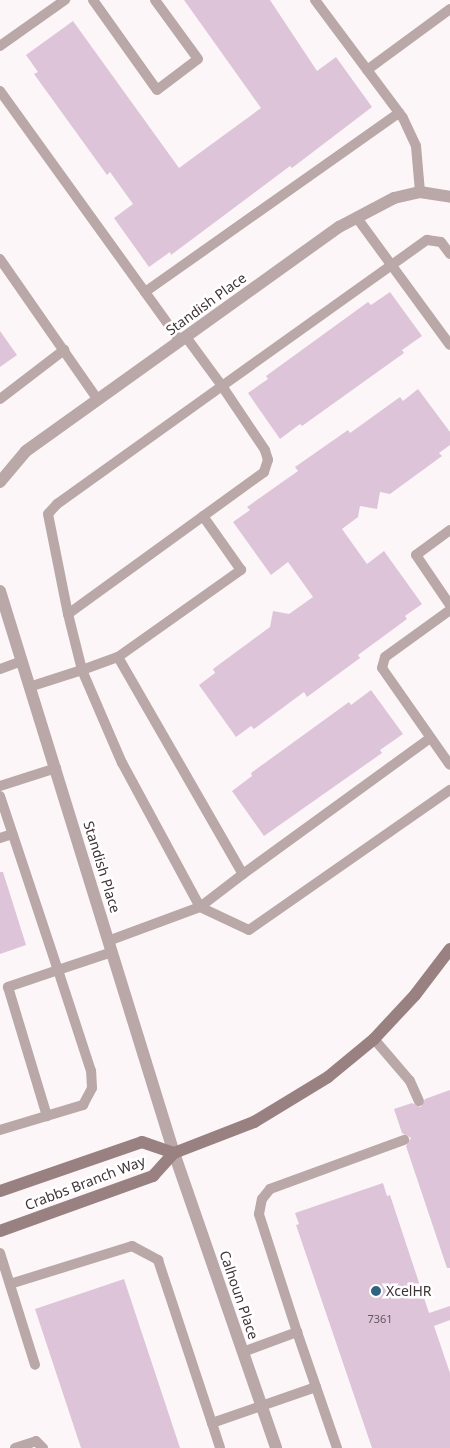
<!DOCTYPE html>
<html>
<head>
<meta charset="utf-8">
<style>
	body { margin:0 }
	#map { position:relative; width:450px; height:1448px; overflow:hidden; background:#fdf6f8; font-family:"Noto Sans",sans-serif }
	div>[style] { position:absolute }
	.building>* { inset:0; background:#ddc4d9 }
	.lane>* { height:10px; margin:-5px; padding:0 5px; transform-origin:5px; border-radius:5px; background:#b9a8a7 }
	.street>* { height:12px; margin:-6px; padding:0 6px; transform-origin:6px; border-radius:6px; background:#b9a8a7 }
	.secondary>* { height:12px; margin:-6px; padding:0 6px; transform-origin:6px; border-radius:6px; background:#9a8181 }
	.dots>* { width:14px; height:14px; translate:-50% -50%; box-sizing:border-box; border:2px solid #fff; border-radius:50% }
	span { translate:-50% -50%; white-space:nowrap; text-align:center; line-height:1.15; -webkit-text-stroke:5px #fff; paint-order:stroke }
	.number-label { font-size:11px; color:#665760 }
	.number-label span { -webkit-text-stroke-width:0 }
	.street-label { font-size:14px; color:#3f3337 }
	.poi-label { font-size:14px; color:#3f3337 }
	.left { translate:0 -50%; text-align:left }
</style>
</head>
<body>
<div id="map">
	<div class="building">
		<div style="clip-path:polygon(184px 0,270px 0,317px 71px,336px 57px,372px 107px,292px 168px,290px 166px,171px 255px,170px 252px,149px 267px,114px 218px,133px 204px,110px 172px,107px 175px,34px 74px,38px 72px,26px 55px,73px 21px,179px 168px,261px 108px)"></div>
		<div style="clip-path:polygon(390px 292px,422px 336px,402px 350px,404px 353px,302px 426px,300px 424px,280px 439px,248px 393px,268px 379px,266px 376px,368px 302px,371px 305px)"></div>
		<div style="clip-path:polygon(0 331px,17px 355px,0 367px)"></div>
		<div style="clip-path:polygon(418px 389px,450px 432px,450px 445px,439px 453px,442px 456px,390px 494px,380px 492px,377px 509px,360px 506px,358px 517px,342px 529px,367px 564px,384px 551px,422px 604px,405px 616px,407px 619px,358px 655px,360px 658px,307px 697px,304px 692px,254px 729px,251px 726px,236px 737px,199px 685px,215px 673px,213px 669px,270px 627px,273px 611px,289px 614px,313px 597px,288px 562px,271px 575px,233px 522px,250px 510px,247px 507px,298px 471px,295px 467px,348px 430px,350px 433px,400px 397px,403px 401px)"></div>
		<div style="clip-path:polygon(371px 690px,403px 734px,380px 750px,382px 753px,264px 836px,232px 791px,252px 776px,251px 773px,349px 702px,351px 705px)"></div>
		<div style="clip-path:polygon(0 872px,3px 872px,26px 945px,0 954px)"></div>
		<div style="clip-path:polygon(450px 1090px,450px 1268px,447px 1268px,406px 1146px,411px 1138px,402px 1133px,394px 1109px,412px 1103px,421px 1107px,425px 1099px)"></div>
		<div style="clip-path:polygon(383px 1183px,387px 1196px,390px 1195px,429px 1313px,450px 1306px,450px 1320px,434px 1326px,450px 1373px,450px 1448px,372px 1448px,296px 1225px,299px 1224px,295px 1213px)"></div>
		<div style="clip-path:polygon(124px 1279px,180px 1448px,81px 1448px,35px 1309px)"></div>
	</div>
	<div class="lane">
		<div style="left:93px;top:0;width:110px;rotate:54.6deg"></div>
		<div style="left:157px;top:90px;width:51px;rotate:-37.1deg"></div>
		<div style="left:198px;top:59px;width:73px;rotate:-126.1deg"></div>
		<div style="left:315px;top:0;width:147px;rotate:53.3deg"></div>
		<div style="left:403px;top:118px;width:31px;rotate:65deg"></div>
		<div style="left:416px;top:146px;width:46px;rotate:85deg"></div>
		<div style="left:0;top:46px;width:80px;rotate:-35.3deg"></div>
		<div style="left:367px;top:70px;width:103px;rotate:-36.3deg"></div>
		<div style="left:0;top:91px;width:308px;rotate:54.2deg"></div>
		<div style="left:357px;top:218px;width:157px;rotate:53.8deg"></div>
		<div style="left:0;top:259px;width:172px;rotate:55.2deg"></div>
		<div style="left:145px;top:292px;width:311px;rotate:-35.2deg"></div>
		<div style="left:186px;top:337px;width:61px;rotate:53.7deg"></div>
		<div style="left:222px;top:386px;width:252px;rotate:-35.5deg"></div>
		<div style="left:427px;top:240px;width:14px;rotate:8deg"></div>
		<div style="left:441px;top:242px;width:15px;rotate:53deg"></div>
		<div style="left:0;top:399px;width:81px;rotate:-37.4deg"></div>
		<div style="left:450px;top:530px;width:42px;rotate:143.7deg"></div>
		<div style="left:416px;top:555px;width:60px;rotate:55.8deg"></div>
		<div style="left:450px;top:610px;width:80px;rotate:144.1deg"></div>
		<div style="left:385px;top:657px;width:11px;rotate:105deg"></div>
		<div style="left:382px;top:668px;width:118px;rotate:55deg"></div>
		<div style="left:118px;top:657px;width:250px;rotate:60.1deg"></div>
		<div style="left:243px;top:874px;width:54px;rotate:142.5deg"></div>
		<div style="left:200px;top:907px;width:164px;rotate:-118.4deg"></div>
		<div style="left:122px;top:763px;width:101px;rotate:-113.3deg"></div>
		<div style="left:82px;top:670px;width:38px;rotate:-20deg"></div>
		<div style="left:118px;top:657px;width:151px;rotate:-35.3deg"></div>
		<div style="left:241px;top:570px;width:66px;rotate:-125.1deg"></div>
		<div style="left:0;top:669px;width:23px;rotate:-20deg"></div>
		<div style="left:29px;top:687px;width:56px;rotate:-17.8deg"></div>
		<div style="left:82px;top:670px;width:58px;rotate:-104deg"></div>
		<div style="left:68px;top:614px;width:242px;rotate:-35.9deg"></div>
		<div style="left:264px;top:472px;width:13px;rotate:-72deg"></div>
		<div style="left:268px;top:460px;width:10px;rotate:-107deg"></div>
		<div style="left:265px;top:450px;width:77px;rotate:-123.9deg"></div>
		<div style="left:222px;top:386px;width:203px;rotate:144.4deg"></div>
		<div style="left:57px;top:504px;width:13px;rotate:132deg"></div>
		<div style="left:48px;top:514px;width:102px;rotate:78.7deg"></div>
		<div style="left:0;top:786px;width:59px;rotate:-17.8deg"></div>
		<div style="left:0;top:796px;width:183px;rotate:71.6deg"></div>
		<div style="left:58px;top:970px;width:53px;rotate:161.2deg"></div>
		<div style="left:8px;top:987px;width:135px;rotate:73.2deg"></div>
		<div style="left:0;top:838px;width:13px;rotate:-18deg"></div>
		<div style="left:243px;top:874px;width:231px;rotate:-36deg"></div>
		<div style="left:108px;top:941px;width:98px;rotate:-20.3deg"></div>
		<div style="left:200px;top:907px;width:54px;rotate:25.1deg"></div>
		<div style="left:249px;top:930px;width:245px;rotate:-34.9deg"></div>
		<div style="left:374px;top:1039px;width:55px;rotate:49.4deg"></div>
		<div style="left:410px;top:1081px;width:22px;rotate:66deg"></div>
		<div style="left:0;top:1130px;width:87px;rotate:-16.8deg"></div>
		<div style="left:83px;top:1105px;width:19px;rotate:-62deg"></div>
		<div style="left:92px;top:1088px;width:17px;rotate:-93deg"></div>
		<div style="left:91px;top:1071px;width:106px;rotate:-108.1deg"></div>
		<div style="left:58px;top:970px;width:57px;rotate:-18.4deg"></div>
		<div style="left:0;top:1253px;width:117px;rotate:72.6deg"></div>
		<div style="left:10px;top:1284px;width:128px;rotate:-17.3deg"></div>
		<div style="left:132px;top:1246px;width:30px;rotate:28deg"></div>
		<div style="left:158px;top:1260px;width:172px;rotate:71.7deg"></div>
		<div style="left:212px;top:1423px;width:110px;rotate:-19.1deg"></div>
		<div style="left:316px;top:1387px;width:58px;rotate:-109.1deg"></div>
		<div style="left:243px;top:1352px;width:58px;rotate:-20.3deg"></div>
		<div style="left:297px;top:1332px;width:124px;rotate:-107.9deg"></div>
		<div style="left:259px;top:1214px;width:15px;rotate:-79deg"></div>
		<div style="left:262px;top:1199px;width:13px;rotate:-51deg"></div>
		<div style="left:270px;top:1189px;width:143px;rotate:-20.1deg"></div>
		<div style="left:316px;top:1387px;width:65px;rotate:71deg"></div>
		<div style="left:212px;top:1423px;width:26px;rotate:72deg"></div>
		<div style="left:15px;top:1448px;width:22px;rotate:-18deg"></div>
		<div style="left:36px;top:1441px;width:10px;rotate:45deg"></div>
	</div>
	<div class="street">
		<div style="left:0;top:482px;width:40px;rotate:-50deg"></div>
		<div style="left:26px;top:451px;width:385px;rotate:-35.6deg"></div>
		<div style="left:339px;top:227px;width:62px;rotate:-27.8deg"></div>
		<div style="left:394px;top:198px;width:27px;rotate:-13deg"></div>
		<div style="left:420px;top:192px;width:30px;rotate:9deg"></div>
		<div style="left:0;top:591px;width:588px;rotate:72.8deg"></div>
		<div style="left:174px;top:1153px;width:312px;rotate:70.9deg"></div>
	</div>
	<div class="secondary">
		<div style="left:0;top:1191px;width:150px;rotate:-19deg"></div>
		<div style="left:142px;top:1142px;width:34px;rotate:19deg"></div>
		<div style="left:0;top:1231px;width:163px;rotate:-19.8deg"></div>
		<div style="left:153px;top:1176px;width:31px;rotate:-48deg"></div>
		<div style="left:174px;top:1153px;width:86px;rotate:-21.2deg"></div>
		<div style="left:254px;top:1122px;width:87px;rotate:-31.3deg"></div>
		<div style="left:328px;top:1077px;width:60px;rotate:-39.6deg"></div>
		<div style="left:374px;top:1039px;width:60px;rotate:-47deg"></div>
		<div style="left:415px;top:995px;width:58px;rotate:-52.7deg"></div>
	</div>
	<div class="dots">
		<div style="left:376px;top:1291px;background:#2f6380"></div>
	</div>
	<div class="number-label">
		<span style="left:380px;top:1319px">7361</span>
	</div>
	<div class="street-label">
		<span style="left:206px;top:304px;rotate:-36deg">Standish Place</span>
		<span style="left:102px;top:867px;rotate:73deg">Standish Place</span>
		<span style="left:85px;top:1183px;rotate:-21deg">Crabbs Branch Way</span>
		<span style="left:239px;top:1295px;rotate:71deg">Calhoun Place</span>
	</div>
	<div class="poi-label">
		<span class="left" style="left:386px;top:1291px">XcelHR</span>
	</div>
</div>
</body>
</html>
